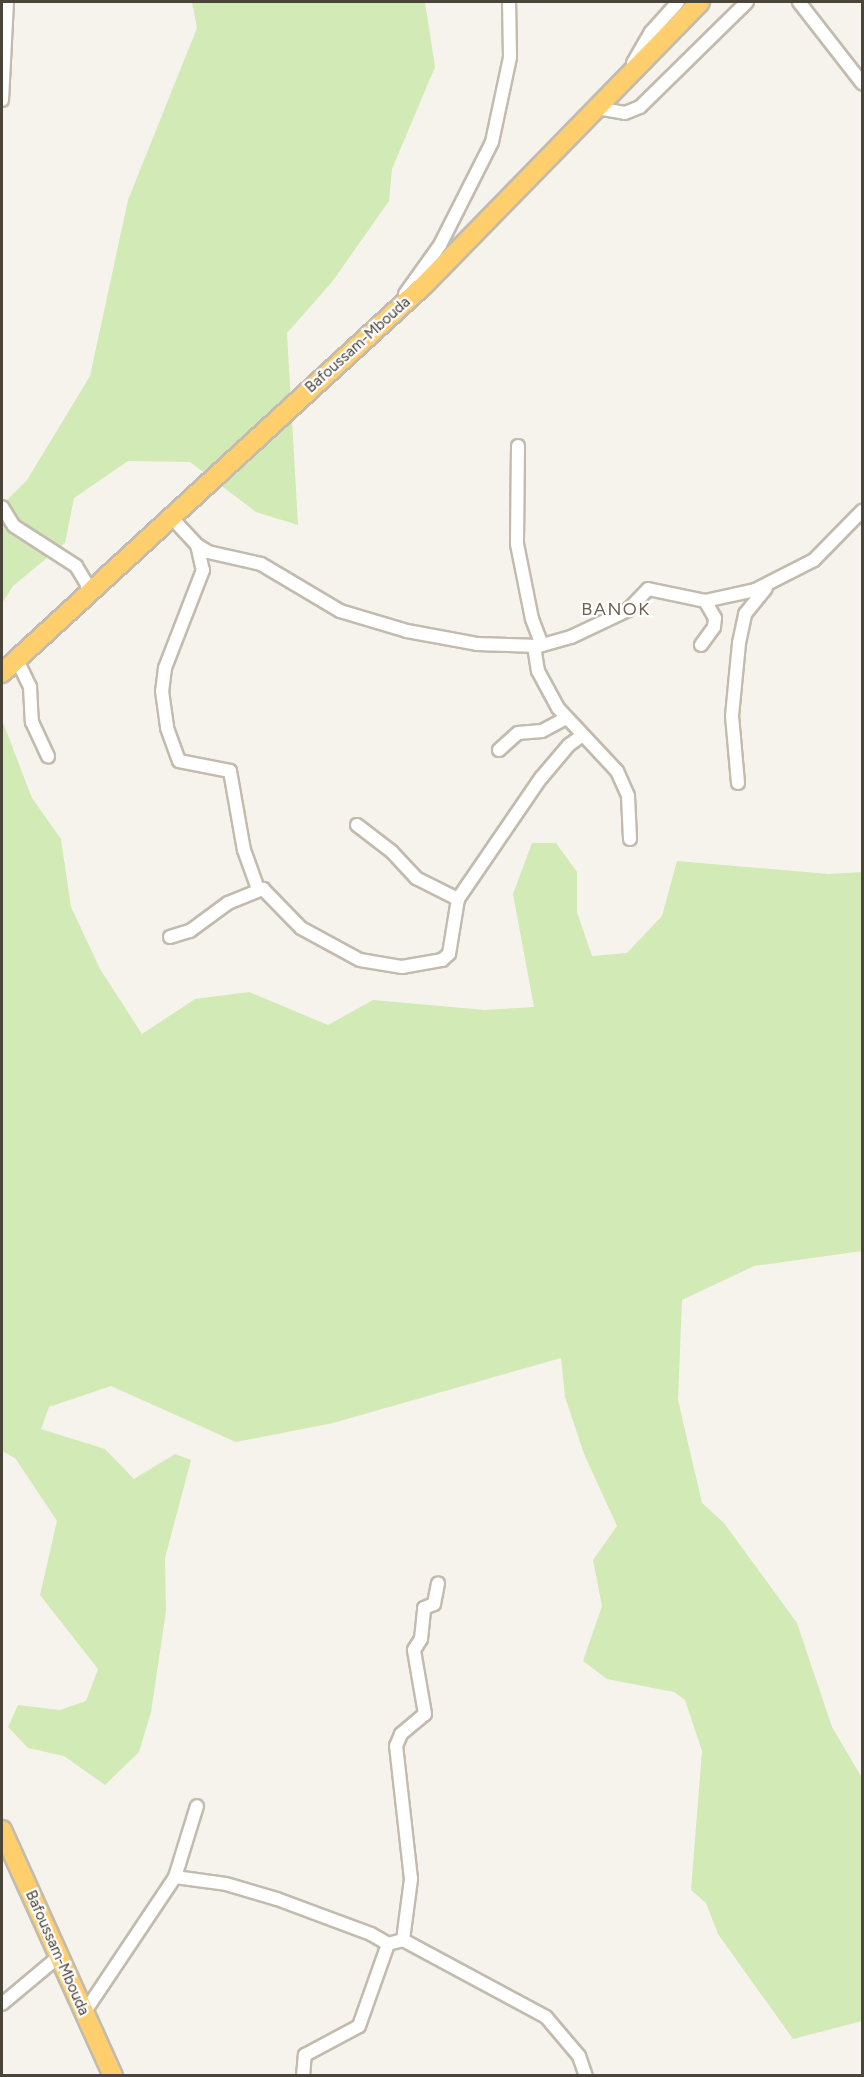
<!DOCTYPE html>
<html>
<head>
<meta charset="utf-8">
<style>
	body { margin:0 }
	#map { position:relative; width:864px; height:2077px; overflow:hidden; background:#f6f3ec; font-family:Figtree,sans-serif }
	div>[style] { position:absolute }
	.green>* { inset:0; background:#d2eab5 }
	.roads { filter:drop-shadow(2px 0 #c2bbae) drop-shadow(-2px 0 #c2bbae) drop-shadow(0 2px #c2bbae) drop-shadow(0 -2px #c2bbae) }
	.minor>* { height:12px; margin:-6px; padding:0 6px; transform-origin:6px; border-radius:6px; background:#fff }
	.highway>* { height:18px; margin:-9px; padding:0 9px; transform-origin:9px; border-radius:9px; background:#ffcf6e }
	span { translate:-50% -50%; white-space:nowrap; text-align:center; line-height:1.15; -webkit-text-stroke:4.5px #fff; paint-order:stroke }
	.street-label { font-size:15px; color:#4b4439 }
	.quarter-label { font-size:18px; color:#6e6250; letter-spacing:1.5px }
	.frame { position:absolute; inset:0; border:3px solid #4b4439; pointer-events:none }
</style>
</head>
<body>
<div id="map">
	<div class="green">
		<div style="clip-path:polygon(192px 2px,425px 2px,435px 67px,392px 169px,389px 201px,332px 282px,287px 333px,298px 525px,256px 512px,190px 462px,128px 461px,74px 498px,65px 543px,13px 586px,2px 603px,2px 505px,27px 480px,90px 376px,128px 200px,197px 28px)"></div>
		<div style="clip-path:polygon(2px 720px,32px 798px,61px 839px,71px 907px,100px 969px,142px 1034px,195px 999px,249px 992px,328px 1025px,373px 1000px,485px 1010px,534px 1007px,513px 894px,532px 843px,556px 843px,577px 872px,577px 912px,592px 956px,627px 953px,662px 916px,677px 861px,829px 874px,862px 872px,862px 1251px,754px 1266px,682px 1300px,678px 1400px,702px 1503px,724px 1523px,797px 1623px,832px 1727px,862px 1778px,862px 2021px,793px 2039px,718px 1934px,706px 1903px,691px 1890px,702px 1751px,685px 1700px,674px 1692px,607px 1679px,583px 1661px,602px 1606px,593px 1560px,617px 1526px,584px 1454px,565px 1397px,561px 1358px,333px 1423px,236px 1442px,111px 1386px,49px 1407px,41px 1429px,105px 1449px,134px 1479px,175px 1454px,191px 1460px,165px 1558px,166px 1611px,151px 1712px,139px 1752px,105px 1785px,64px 1756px,28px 1748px,8px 1727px,18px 1705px,60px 1710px,86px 1701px,98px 1669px,40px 1595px,57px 1521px,15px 1458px,2px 1451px)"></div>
	</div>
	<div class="roads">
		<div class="minor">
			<div style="left:799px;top:2px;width:103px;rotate:52.1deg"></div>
			<div style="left:633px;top:63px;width:36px;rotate:-60deg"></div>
			<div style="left:651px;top:32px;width:40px;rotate:-48deg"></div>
			<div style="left:2px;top:100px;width:98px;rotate:-87.1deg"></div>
			<div style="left:597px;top:108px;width:28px;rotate:10deg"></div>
			<div style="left:625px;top:113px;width:16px;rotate:-22deg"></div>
			<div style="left:640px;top:107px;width:150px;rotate:-44.5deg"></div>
			<div style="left:405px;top:294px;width:60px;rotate:-54.5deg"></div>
			<div style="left:440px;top:245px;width:115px;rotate:-63.2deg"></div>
			<div style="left:492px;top:142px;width:87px;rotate:-78deg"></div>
			<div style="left:510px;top:57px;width:55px;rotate:-91deg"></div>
			<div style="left:518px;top:446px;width:98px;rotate:90.6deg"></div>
			<div style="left:517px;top:544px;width:76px;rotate:78.7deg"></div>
			<div style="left:532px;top:619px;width:28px;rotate:69deg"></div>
			<div style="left:2px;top:507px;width:22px;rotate:58deg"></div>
			<div style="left:14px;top:526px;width:74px;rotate:32.8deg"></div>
			<div style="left:76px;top:566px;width:21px;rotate:59deg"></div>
			<div style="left:87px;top:584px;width:13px;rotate:90deg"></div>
			<div style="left:171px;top:517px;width:38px;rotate:47deg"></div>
			<div style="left:197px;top:545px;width:26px;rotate:77deg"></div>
			<div style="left:203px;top:570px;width:105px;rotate:111.2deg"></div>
			<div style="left:165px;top:668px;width:23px;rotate:97deg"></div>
			<div style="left:162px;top:691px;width:37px;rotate:82deg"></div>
			<div style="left:167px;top:728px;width:35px;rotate:70deg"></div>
			<div style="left:179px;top:761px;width:52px;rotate:11.1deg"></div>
			<div style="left:230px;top:771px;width:80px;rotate:80deg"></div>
			<div style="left:244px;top:850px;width:41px;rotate:70.3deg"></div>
			<div style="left:197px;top:545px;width:13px;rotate:32deg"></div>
			<div style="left:208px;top:552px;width:54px;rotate:12.8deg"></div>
			<div style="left:261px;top:564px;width:92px;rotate:30.7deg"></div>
			<div style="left:340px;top:611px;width:70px;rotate:16.6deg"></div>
			<div style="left:407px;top:631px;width:71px;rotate:10.5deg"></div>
			<div style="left:477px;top:644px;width:62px;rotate:1.8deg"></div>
			<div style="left:539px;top:646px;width:33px;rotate:-16deg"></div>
			<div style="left:571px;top:637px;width:63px;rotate:-25.3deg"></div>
			<div style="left:628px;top:610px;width:29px;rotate:-46deg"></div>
			<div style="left:648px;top:589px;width:58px;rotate:11.9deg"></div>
			<div style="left:705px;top:601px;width:51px;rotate:-12.4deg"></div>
			<div style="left:755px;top:590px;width:66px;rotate:-27deg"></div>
			<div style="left:814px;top:560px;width:69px;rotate:-45.6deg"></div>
			<div style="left:701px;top:645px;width:22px;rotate:-54deg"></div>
			<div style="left:714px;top:627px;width:9px;rotate:-84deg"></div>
			<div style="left:715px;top:618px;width:20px;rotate:-120deg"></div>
			<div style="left:534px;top:646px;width:25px;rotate:81deg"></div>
			<div style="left:538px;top:671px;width:42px;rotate:61.6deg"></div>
			<div style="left:558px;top:708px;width:86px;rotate:46.9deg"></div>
			<div style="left:617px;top:771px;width:27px;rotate:66deg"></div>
			<div style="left:628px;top:796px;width:43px;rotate:87.3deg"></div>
			<div style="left:16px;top:658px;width:32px;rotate:64deg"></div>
			<div style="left:30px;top:687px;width:35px;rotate:87deg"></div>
			<div style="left:32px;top:722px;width:38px;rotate:65deg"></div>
			<div style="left:499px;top:750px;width:25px;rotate:-42deg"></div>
			<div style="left:518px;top:733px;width:24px;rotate:-5deg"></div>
			<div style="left:542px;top:731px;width:27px;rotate:-28deg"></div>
			<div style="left:738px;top:783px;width:67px;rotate:-95.1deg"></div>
			<div style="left:732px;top:716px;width:73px;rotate:-84.5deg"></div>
			<div style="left:739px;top:643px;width:30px;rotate:-78deg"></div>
			<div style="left:745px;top:614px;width:33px;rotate:-51deg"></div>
			<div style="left:357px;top:825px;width:44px;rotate:37.6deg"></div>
			<div style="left:392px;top:852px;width:35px;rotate:47deg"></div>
			<div style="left:416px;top:878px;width:47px;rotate:26.6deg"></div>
			<div style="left:170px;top:937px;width:21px;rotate:-17deg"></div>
			<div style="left:190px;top:931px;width:47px;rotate:-36.4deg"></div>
			<div style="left:228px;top:903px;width:38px;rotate:-22deg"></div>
			<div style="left:263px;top:889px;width:54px;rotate:45.7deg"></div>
			<div style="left:301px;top:928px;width:67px;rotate:28.5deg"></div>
			<div style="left:360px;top:960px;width:43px;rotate:9.5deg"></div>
			<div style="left:402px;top:967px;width:41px;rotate:-9.9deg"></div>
			<div style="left:442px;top:960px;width:9px;rotate:-41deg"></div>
			<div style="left:449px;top:954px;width:56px;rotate:-80.7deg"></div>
			<div style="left:458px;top:899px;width:147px;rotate:-55.6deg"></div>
			<div style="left:541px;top:778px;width:43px;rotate:-49.7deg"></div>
			<div style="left:569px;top:745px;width:17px;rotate:-36deg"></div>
			<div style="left:175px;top:1877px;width:51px;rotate:7.8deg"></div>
			<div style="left:226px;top:1884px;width:53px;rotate:16.4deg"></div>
			<div style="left:277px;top:1899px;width:100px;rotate:20.4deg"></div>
			<div style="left:371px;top:1934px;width:20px;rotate:30deg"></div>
			<div style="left:388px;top:1944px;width:16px;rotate:-15deg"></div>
			<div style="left:403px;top:1940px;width:162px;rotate:28.3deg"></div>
			<div style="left:546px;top:2017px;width:51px;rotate:49.8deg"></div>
			<div style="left:579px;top:2056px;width:21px;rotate:71deg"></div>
			<div style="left:403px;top:1940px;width:62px;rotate:-82.5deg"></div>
			<div style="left:411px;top:1879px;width:134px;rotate:-96.4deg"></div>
			<div style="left:396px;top:1746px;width:13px;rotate:-67deg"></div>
			<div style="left:401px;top:1734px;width:31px;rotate:-40deg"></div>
			<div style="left:425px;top:1714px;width:65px;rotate:-99.8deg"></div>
			<div style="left:414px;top:1650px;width:13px;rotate:-58deg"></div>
			<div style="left:421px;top:1639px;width:31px;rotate:-84deg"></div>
			<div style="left:424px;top:1608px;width:11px;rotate:-22deg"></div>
			<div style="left:434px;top:1604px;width:21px;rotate:-79deg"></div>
			<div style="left:2px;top:2004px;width:72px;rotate:-39.9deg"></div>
			<div style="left:84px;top:2013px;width:164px;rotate:-56.2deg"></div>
			<div style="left:175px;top:1877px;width:74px;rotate:-72.8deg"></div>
			<div style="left:303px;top:2076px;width:21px;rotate:-85deg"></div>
			<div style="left:305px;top:2055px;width:61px;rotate:-28.2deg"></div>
			<div style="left:359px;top:2026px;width:87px;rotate:-70.5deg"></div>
		</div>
		<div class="highway">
			<div style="left:2px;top:673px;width:573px;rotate:-42.6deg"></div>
			<div style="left:424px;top:285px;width:395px;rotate:-45.7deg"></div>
			<div style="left:2px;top:1830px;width:270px;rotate:65.7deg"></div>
		</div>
	</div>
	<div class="street-label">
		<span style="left:358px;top:345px;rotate:-42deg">Bafoussam-Mbouda</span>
		<span style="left:57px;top:1953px;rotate:66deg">Bafoussam-Mbouda</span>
	</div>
	<div class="quarter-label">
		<span style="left:616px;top:609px">BANOK</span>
	</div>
	<div class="frame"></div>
</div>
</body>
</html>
